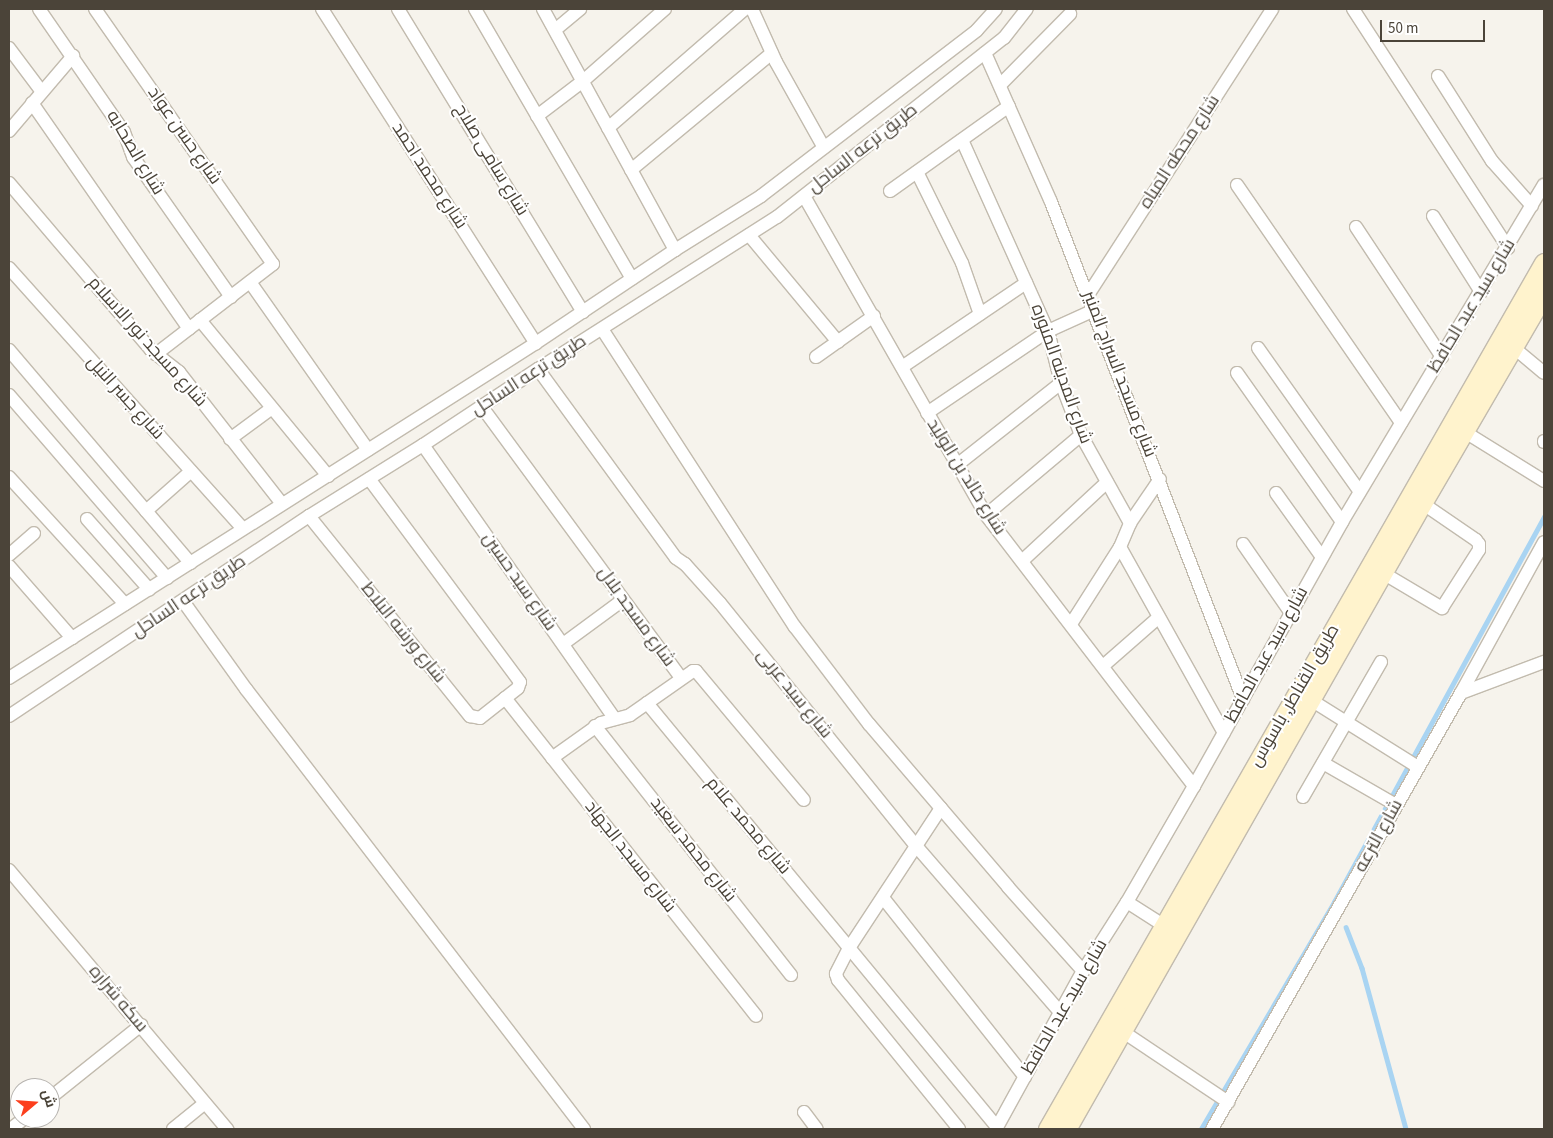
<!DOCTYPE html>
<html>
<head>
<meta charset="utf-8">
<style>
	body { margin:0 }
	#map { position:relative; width:1553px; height:1138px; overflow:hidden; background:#f6f3ec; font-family:"Source Sans 3",Cairo,sans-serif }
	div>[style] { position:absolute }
	.stream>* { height:4.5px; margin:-2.25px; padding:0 2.25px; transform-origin:2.25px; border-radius:2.25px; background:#a9d4f2 }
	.roads { filter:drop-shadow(1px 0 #c2bbae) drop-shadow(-1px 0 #c2bbae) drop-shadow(0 1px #c2bbae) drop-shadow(0 -1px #c2bbae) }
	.minor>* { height:12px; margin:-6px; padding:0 6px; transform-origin:6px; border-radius:6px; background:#fff }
	.secondary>* { height:19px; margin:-9.5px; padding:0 9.5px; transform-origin:9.5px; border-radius:9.5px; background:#fff3cd }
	span { translate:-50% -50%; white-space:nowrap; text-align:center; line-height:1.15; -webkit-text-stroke:4px #fff; paint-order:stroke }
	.street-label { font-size:18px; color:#4b4439 }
	.frame { position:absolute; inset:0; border:10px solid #4b4439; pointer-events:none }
	.north { position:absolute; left:10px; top:1078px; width:50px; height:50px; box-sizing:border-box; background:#fff; border:1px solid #b7b4b0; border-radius:50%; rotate:72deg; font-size:14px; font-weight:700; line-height:20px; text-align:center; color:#4b4439 }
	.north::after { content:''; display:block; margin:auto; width:18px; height:22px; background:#fc3f1d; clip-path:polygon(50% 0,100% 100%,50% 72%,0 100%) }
	.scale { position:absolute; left:1380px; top:20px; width:105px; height:22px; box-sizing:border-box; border:2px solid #4b4439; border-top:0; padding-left:6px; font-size:15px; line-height:18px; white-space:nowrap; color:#4b4439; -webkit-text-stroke:4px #fff; paint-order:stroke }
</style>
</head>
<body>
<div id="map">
	<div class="stream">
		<div style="left:1346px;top:927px;width:44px;rotate:68.7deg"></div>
		<div style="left:1362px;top:968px;width:167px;rotate:74.7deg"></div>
		<div style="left:1201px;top:1129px;width:263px;rotate:-59.6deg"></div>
		<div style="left:1334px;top:902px;width:439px;rotate:-61.4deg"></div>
	</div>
	<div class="roads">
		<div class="minor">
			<div style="left:39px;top:9px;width:150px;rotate:55.4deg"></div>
			<div style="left:124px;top:132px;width:27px;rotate:70deg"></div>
			<div style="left:133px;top:157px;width:171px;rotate:55deg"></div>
			<div style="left:95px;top:9px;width:311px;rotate:55.1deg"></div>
			<div style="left:273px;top:264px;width:148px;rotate:142.4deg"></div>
			<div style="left:322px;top:9px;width:397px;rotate:57.4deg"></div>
			<div style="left:398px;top:9px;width:355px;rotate:58.6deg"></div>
			<div style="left:475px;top:9px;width:312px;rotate:59.8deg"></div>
			<div style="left:543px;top:9px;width:275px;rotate:61.3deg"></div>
			<div style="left:752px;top:9px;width:58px;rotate:65.6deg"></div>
			<div style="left:776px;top:62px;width:98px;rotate:60.8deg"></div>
			<div style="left:1353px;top:9px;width:285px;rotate:57deg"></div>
			<div style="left:555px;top:30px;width:33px;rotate:-40deg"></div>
			<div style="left:9px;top:48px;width:55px;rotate:53.1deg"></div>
			<div style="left:985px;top:53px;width:163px;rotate:66.1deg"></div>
			<div style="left:1051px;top:202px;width:533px;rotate:68.88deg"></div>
			<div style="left:1438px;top:76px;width:101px;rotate:57.6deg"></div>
			<div style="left:1492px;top:161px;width:60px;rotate:48.4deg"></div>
			<div style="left:1000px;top:85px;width:100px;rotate:-45.4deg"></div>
			<div style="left:32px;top:103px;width:275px;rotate:55.2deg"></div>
			<div style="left:537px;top:116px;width:58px;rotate:-37.3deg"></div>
			<div style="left:583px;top:81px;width:109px;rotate:-41.3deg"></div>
			<div style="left:608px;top:128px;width:181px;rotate:-41deg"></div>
			<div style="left:9px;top:131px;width:99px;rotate:-49.5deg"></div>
			<div style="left:962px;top:140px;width:209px;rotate:65.8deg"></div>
			<div style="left:1048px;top:331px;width:54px;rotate:76deg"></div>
			<div style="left:1061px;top:383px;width:56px;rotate:69deg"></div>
			<div style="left:1081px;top:435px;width:101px;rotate:60.9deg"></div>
			<div style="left:631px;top:170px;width:183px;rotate:-39.7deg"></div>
			<div style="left:917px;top:172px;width:102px;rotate:63.7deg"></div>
			<div style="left:962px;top:263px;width:54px;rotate:70.6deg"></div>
			<div style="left:9px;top:183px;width:219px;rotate:49.6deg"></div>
			<div style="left:151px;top:350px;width:36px;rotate:38deg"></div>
			<div style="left:179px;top:372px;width:167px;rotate:52deg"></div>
			<div style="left:1237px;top:185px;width:289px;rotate:55.4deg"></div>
			<div style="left:890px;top:191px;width:146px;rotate:-35.5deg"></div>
			<div style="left:804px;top:196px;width:367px;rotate:60.3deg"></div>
			<div style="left:986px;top:515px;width:342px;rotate:52.5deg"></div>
			<div style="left:1433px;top:216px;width:90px;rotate:57.7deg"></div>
			<div style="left:1356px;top:227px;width:156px;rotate:56.5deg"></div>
			<div style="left:749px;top:235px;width:139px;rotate:50.2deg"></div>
			<div style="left:9px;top:268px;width:349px;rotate:48.1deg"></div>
			<div style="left:250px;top:282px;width:205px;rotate:54.9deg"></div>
			<div style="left:1088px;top:295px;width:340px;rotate:-57.2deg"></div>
			<div style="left:200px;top:320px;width:202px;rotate:50.6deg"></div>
			<div style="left:602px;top:329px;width:355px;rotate:57.1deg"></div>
			<div style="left:795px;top:627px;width:122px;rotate:52.7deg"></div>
			<div style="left:869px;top:724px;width:214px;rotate:49.5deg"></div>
			<div style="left:1008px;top:887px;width:113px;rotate:48.2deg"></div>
			<div style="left:1513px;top:347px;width:40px;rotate:40deg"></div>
			<div style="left:1258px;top:348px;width:176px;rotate:54.7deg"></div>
			<div style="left:9px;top:350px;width:280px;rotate:49.6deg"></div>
			<div style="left:816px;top:357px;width:71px;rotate:-35.3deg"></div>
			<div style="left:902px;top:367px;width:150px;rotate:-34.1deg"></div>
			<div style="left:538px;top:369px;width:234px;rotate:53.9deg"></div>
			<div style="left:676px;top:558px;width:11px;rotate:34deg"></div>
			<div style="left:685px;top:564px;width:52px;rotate:48.1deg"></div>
			<div style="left:720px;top:603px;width:314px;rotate:51.1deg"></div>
			<div style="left:917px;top:847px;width:218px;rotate:49.1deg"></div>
			<div style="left:1237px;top:373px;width:182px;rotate:54.8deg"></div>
			<div style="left:9px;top:395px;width:242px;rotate:49.2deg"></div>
			<div style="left:482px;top:407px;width:336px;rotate:53.7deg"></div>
			<div style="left:927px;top:413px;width:146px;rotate:-34.1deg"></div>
			<div style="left:1048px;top:331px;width:48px;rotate:-24.4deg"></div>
			<div style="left:1465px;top:432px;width:93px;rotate:31.8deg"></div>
			<div style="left:230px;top:439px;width:52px;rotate:-36.4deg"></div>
			<div style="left:1544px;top:442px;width:1px;rotate:-90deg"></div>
			<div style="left:423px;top:445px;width:333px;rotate:55deg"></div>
			<div style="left:957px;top:465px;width:132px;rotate:-38.3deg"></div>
			<div style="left:9px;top:477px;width:172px;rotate:47.6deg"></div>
			<div style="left:1276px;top:493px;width:79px;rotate:54.3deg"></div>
			<div style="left:146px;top:511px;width:60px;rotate:-41.6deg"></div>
			<div style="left:986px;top:515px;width:124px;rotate:-40.1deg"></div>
			<div style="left:309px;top:516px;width:257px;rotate:51.2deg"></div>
			<div style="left:470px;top:716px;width:10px;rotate:11deg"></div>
			<div style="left:480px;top:718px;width:48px;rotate:-38.3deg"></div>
			<div style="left:518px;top:688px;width:6px;rotate:-72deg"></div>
			<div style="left:520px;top:682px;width:253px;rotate:-126.6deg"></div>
			<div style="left:87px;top:519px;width:94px;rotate:48.5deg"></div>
			<div style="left:1243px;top:544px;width:84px;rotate:55.2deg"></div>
			<div style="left:1120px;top:547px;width:213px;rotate:60.8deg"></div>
			<div style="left:9px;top:555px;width:33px;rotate:-41deg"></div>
			<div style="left:1022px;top:561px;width:116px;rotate:-42.9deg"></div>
			<div style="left:9px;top:566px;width:96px;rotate:48.8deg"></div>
			<div style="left:1383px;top:573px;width:69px;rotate:30.7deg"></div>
			<div style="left:1442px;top:608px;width:69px;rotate:-57.5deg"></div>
			<div style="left:1479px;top:550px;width:6px;rotate:-90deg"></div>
			<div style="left:1479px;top:544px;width:5px;rotate:-127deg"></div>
			<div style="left:1476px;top:540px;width:65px;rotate:-145.6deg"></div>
			<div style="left:183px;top:601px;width:108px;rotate:54.4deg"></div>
			<div style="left:246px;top:689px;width:555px;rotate:52.47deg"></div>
			<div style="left:1071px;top:624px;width:91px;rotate:-57.5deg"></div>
			<div style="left:1120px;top:547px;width:26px;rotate:-67deg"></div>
			<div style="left:1130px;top:523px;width:53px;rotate:-55.7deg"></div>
			<div style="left:563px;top:644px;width:74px;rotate:-36.3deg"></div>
			<div style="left:1103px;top:666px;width:74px;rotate:-41.2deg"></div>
			<div style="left:9px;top:678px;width:624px;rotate:-32.44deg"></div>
			<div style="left:536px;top:343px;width:167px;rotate:-33.8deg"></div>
			<div style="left:675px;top:250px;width:102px;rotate:-32.1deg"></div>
			<div style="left:761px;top:196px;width:272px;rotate:-37.5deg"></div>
			<div style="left:977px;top:30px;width:28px;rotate:-48deg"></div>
			<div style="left:1461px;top:693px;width:89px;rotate:-20.5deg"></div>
			<div style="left:505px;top:698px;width:405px;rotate:51.7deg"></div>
			<div style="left:1311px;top:700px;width:126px;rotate:32.1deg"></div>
			<div style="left:647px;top:703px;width:550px;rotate:50.46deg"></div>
			<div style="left:9px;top:716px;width:361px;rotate:-33.7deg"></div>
			<div style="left:309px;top:516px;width:134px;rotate:-31.9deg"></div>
			<div style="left:423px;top:445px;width:138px;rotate:-33.5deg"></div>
			<div style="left:538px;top:369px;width:283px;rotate:-32.5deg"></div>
			<div style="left:777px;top:217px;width:289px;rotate:-38.3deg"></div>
			<div style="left:1004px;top:38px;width:37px;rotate:-52deg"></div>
			<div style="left:595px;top:726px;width:317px;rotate:51.8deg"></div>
			<div style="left:552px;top:758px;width:60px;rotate:-35.5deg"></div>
			<div style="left:601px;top:723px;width:30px;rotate:-15deg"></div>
			<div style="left:630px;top:715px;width:77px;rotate:-34.9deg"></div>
			<div style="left:693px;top:671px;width:3px"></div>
			<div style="left:696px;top:671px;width:168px;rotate:50.1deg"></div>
			<div style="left:1323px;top:763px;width:84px;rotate:29.9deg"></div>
			<div style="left:1303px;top:797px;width:156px;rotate:-60deg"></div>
			<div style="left:941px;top:808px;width:168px;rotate:123.3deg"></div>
			<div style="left:849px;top:948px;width:29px;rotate:117deg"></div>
			<div style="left:836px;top:974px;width:6px;rotate:72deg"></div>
			<div style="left:838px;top:980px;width:192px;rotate:50.9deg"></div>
			<div style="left:9px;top:870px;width:339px;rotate:49.9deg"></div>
			<div style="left:884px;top:899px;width:227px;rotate:51.6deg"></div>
			<div style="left:1127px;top:902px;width:43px;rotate:32.6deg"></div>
			<div style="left:1122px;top:1031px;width:128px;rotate:33.8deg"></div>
			<div style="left:50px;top:1098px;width:117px;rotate:-38.7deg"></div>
			<div style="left:804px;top:1112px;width:21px;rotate:53deg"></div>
			<div style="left:12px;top:1128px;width:16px;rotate:-38deg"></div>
			<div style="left:173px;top:1129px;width:41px;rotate:-39.1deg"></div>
			<div style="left:996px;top:1129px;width:180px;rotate:-61.2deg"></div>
			<div style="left:1083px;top:971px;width:82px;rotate:-57.5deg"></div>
			<div style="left:1127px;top:902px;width:134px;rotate:-60deg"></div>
			<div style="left:1194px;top:786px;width:303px;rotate:-60.7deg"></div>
			<div style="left:1342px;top:522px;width:393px;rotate:-59.1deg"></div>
			<div style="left:1212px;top:1129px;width:502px;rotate:-60.27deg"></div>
			<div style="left:1461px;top:693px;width:172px;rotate:-61.2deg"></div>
		</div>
		<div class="secondary">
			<div style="left:1048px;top:1129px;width:998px;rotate:-60.2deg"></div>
			<div style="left:1066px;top:1129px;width:720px;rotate:-60.37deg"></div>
			<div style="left:1422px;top:503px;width:243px;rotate:-59.8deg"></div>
		</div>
	</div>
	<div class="street-label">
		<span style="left:184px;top:136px;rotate:55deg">شارع حسن عواد</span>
		<span style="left:863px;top:149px;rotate:-38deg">طريق ترعه الساحل</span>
		<span style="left:1180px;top:152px;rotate:-57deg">شارع محطه المياه</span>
		<span style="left:135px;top:153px;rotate:59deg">شارع الصحابه</span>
		<span style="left:491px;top:160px;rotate:59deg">شارع سامى صلاح</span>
		<span style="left:429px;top:176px;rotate:57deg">شارع محمد احمد</span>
		<span style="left:1472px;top:306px;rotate:-59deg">شارع سيد عبد الحافظ</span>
		<span style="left:147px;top:342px;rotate:48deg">شارع مسجد نور الاسلام</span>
		<span style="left:1061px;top:374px;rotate:70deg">شارع المدينه المنوره</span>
		<span style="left:1119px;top:374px;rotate:69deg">شارع مسجد السراج المنير</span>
		<span style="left:529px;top:376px;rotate:-33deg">طريق ترعه الساحل</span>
		<span style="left:125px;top:398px;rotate:48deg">شارع جسر النيل</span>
		<span style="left:966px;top:477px;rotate:58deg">شارع خالد بن الوليد</span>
		<span style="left:519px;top:582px;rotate:55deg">شارع سيد حسين</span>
		<span style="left:189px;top:597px;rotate:-34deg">طريق ترعه الساحل</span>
		<span style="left:636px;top:617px;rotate:54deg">شارع مسجد بلال</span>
		<span style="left:403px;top:633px;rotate:51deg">شارع ورشه البلاط</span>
		<span style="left:1267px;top:655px;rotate:-61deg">شارع سيد عبد الحافظ</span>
		<span style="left:794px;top:694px;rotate:51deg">شارع سيد عربى</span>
		<span style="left:1295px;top:696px;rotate:-60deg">طريق القناطر, باسوس</span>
		<span style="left:748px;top:826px;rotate:50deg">شارع محمد علام</span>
		<span style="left:1379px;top:836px;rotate:-61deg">شارع الترعه</span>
		<span style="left:693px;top:850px;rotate:52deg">شارع محمد سعيد</span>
		<span style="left:630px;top:857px;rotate:52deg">شارع مسجد الجهاد</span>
		<span style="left:118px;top:999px;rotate:50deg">سكه شراره</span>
		<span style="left:1065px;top:1007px;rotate:-60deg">شارع سيد عبد الحافظ</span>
	</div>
	<div class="frame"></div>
	<div class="north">ش</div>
	<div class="scale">50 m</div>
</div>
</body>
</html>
